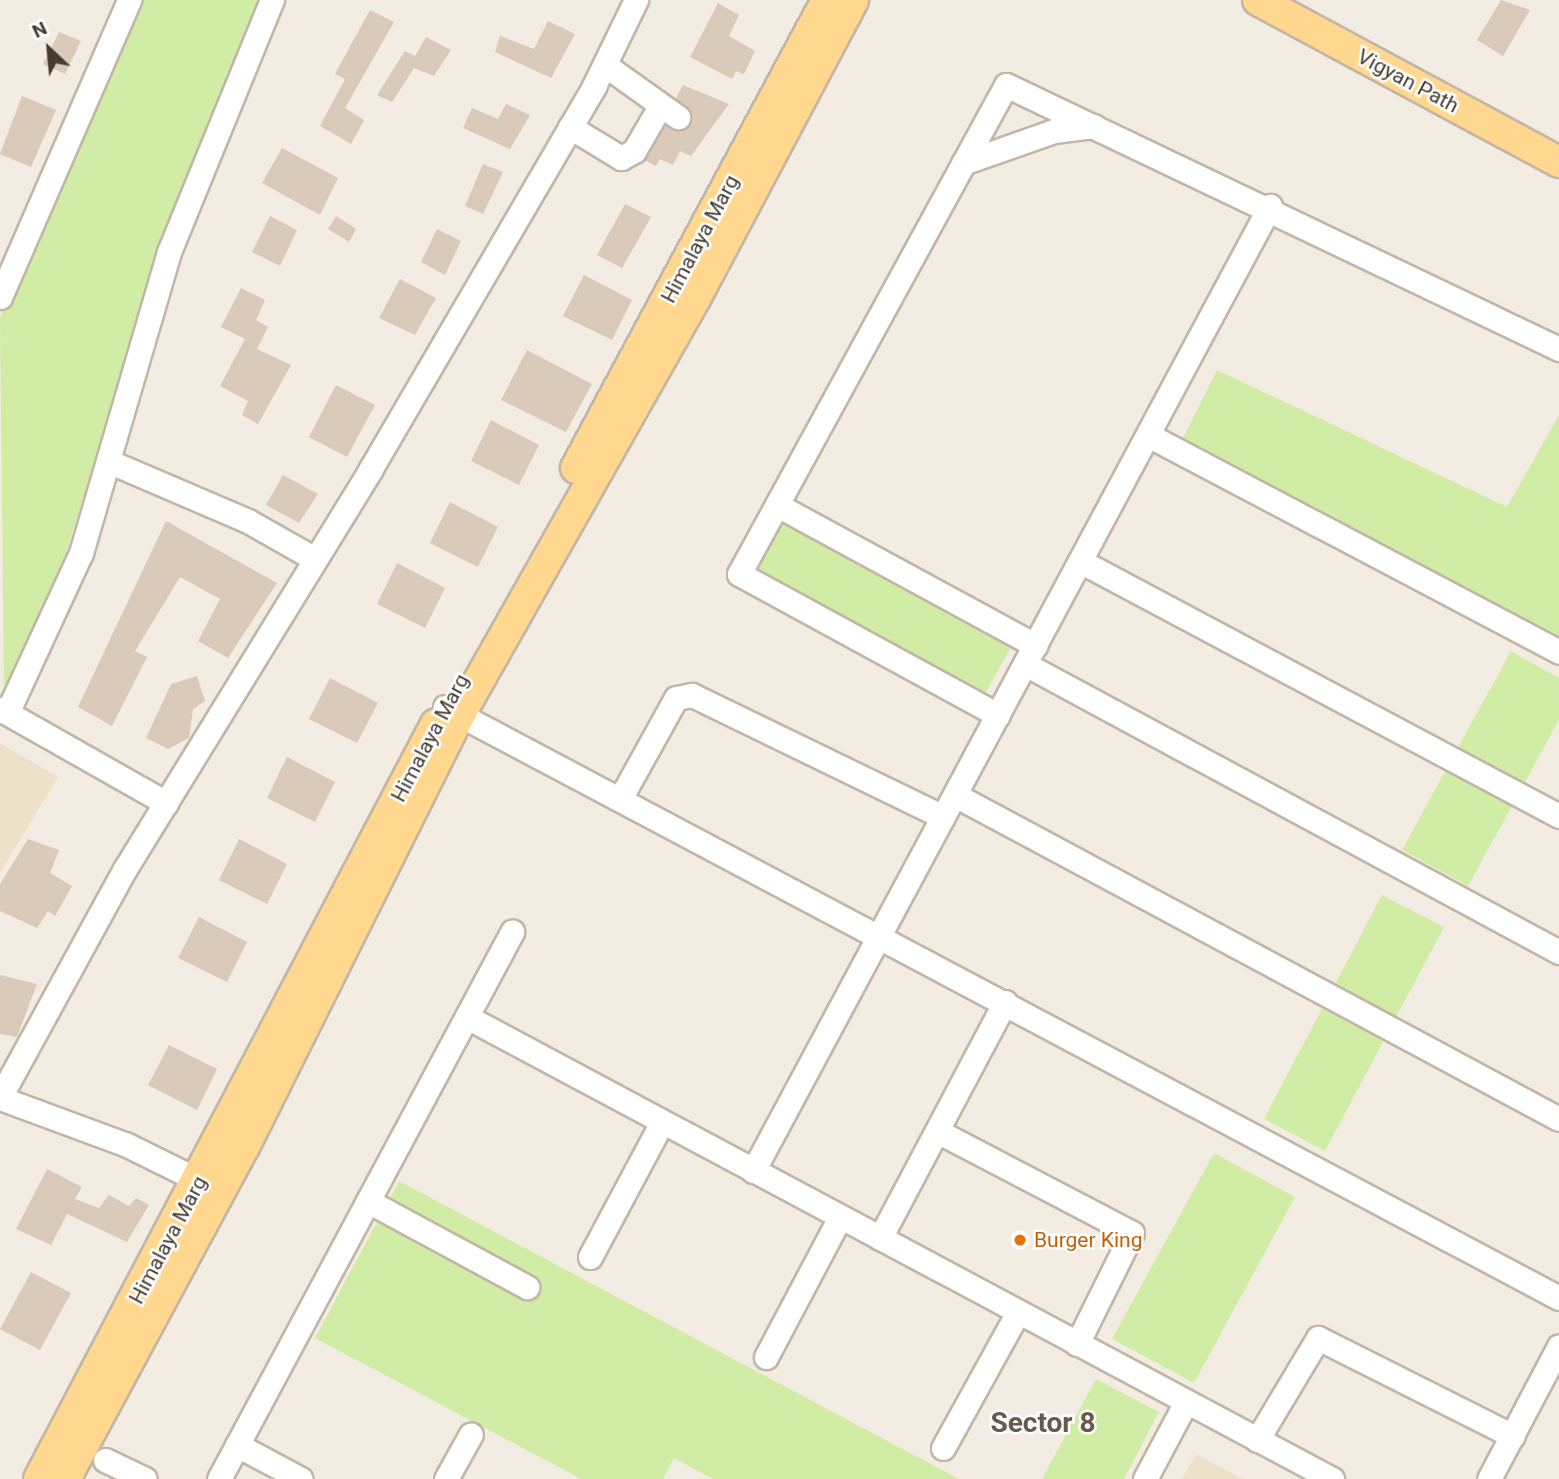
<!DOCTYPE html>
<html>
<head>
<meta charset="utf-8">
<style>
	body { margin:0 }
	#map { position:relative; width:1559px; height:1479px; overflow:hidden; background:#f3ece2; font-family:Roboto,sans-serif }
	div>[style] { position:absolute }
	.education>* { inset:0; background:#eee1c9 }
	.green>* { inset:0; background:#d1eda5 }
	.building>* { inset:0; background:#d9cab9 }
	.roads { filter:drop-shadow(2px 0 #c2b6a6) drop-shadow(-2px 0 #c2b6a6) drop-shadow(0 2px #c2b6a6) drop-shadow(0 -2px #c2b6a6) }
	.minor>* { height:23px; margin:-11.5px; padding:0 11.5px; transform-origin:11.5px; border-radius:11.5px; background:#fff }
	.major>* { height:30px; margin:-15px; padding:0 15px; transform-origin:15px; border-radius:15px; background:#ffd78f }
	.dots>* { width:19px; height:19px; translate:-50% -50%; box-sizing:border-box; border:4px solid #fff; border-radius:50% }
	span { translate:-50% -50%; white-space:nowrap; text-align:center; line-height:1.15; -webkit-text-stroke:5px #fff; paint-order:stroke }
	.street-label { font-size:21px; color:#453c32 }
	.food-label { font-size:21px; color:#c56008 }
	.left { translate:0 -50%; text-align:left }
	.district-label { font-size:28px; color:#695948; font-weight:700 }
	.north { position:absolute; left:14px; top:14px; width:70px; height:70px; -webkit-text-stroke:5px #fff; paint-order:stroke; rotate:334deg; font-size:19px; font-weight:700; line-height:28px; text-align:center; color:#453c32 }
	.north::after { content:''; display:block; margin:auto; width:24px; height:32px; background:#453c32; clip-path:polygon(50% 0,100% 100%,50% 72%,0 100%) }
</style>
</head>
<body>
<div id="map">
	<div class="education">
		<div style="clip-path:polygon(0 743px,58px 777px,0 873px)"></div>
		<div style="clip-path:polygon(1196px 1454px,1243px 1479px,1182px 1479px)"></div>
	</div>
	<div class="green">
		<div style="clip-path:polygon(138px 0,259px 0,160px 250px,66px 553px,4px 691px,0 318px)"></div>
		<div style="clip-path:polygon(1217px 370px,1507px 507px,1559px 415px,1559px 638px,1183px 438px)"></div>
		<div style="clip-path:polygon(783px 519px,1012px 645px,985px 694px,756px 568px)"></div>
		<div style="clip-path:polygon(1511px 651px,1559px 678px,1559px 720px,1468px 886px,1402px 850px)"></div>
		<div style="clip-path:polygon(1382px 895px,1444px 927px,1325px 1151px,1264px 1119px)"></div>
		<div style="clip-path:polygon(1214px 1153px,1295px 1197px,1194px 1383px,1112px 1339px)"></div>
		<div style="clip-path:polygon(399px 1181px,959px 1479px,713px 1479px,674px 1458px,663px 1479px,581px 1479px,315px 1338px)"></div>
		<div style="clip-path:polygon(1096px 1379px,1159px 1412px,1124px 1479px,1042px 1479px)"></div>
	</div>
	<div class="building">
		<div style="clip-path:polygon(1501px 0,1530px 10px,1503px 56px,1477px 40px)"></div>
		<div style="clip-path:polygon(718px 3px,739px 15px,729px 36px,755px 51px,744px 74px,736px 71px,732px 79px,690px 57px)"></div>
		<div style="clip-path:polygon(370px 10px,394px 22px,345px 108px,364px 120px,351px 144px,320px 126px,345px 79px,335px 74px)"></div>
		<div style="clip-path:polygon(548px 21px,575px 34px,551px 78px,495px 52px,500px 36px,534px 49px)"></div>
		<div style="clip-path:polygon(59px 32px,81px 41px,65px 74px,43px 64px)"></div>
		<div style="clip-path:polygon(426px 37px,451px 50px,434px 76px,414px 68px,392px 102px,377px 95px,405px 51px,415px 56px)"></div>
		<div style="clip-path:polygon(683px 85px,729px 104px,691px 156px,680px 151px,673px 165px,660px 159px,656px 166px,644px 160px,665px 125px,683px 130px,692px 119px,676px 98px)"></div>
		<div style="clip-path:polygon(22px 96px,56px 110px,31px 167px,0 154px)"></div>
		<div style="clip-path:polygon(506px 104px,530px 115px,510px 149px,463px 128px,472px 108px,498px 119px)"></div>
		<div style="clip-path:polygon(282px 148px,338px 178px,320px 215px,262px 183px)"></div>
		<div style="clip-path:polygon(483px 164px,503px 172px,483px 214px,465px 206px)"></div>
		<div style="clip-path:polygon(625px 204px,651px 217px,622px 268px,597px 255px)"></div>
		<div style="clip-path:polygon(270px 216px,297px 230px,280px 266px,252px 252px)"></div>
		<div style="clip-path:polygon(336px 216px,356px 229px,349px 242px,328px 229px)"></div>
		<div style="clip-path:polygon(437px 229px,461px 241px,445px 275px,421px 262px)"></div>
		<div style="clip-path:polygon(584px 275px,632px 300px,612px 340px,563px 316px)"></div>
		<div style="clip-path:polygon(400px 279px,436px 298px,415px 335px,379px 318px)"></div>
		<div style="clip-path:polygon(241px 288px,265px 300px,256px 320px,268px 327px,257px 349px,291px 365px,258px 424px,242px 415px,248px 401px,220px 386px,245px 339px,221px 327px)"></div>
		<div style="clip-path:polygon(527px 350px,592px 384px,566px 432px,501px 400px)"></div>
		<div style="clip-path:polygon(336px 385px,375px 405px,347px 457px,309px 437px)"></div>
		<div style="clip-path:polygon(491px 420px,539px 445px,519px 485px,471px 461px)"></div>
		<div style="clip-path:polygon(283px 475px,318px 494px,299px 523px,266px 505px)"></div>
		<div style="clip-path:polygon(450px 502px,498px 527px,478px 567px,430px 543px)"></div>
		<div style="clip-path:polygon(166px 521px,277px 583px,228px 658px,198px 641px,220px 599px,180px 577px,135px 651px,147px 657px,112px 726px,78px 707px)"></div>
		<div style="clip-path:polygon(397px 563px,445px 588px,425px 628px,377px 604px)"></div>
		<div style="clip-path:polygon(197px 676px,205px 701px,193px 709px,189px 738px,168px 749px,146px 738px,171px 684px)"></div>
		<div style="clip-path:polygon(330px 678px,378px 703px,357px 743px,309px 719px)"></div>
		<div style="clip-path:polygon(287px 757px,335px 782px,315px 822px,267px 798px)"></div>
		<div style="clip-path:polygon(28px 839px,59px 850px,50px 873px,72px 886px,55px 916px,48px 911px,37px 928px,0 911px,0 884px)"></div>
		<div style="clip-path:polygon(239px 839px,287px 864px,267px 904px,219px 880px)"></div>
		<div style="clip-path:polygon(199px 917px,247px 942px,227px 982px,178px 958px)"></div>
		<div style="clip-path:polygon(0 975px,37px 984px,17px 1037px,0 1034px)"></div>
		<div style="clip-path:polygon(169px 1045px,217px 1069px,197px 1110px,148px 1085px)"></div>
		<div style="clip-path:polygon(47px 1169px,82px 1187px,75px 1199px,99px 1208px,109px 1195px,129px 1206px,136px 1198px,149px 1205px,127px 1242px,67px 1214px,51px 1245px,16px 1229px)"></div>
		<div style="clip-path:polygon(31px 1272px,71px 1293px,40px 1350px,0 1329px)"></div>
	</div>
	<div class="roads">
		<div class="minor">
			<div style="left:605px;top:65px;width:90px;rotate:35.5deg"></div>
			<div style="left:570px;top:127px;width:60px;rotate:31.3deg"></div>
			<div style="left:621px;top:158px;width:15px;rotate:-28deg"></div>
			<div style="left:634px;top:151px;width:50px;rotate:-59.8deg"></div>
			<div style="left:963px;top:163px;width:96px;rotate:-19.4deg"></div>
			<div style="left:1054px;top:131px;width:40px;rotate:-7.1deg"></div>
			<div style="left:0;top:297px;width:324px;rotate:-66.5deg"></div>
			<div style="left:1148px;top:435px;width:465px;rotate:27.8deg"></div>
			<div style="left:108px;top:461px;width:152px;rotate:23.2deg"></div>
			<div style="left:248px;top:521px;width:77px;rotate:29.6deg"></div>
			<div style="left:777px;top:505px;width:294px;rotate:28.5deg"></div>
			<div style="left:1080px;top:561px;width:543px;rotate:28.03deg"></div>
			<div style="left:1025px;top:664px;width:607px;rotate:28.34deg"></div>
			<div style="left:445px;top:707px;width:1261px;rotate:27.95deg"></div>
			<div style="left:0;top:709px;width:191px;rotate:29.5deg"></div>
			<div style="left:7px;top:713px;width:176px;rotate:-65.2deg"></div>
			<div style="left:81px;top:553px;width:314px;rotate:-73.7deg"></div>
			<div style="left:169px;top:252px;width:272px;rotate:-67.8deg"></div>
			<div style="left:998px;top:715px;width:295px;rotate:-151.4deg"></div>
			<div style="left:739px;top:574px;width:557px;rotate:-61.36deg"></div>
			<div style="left:1006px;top:85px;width:613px;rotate:25.52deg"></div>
			<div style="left:955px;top:795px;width:685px;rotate:28.21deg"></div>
			<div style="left:620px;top:799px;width:115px;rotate:-61deg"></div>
			<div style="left:676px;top:698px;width:16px;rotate:-11deg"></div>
			<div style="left:692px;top:695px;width:279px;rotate:25.9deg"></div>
			<div style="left:467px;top:1017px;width:981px;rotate:28.11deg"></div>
			<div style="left:0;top:1097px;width:260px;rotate:-61.3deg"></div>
			<div style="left:125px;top:869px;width:468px;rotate:-58.4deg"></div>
			<div style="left:370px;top:470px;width:445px;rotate:-59.7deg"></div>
			<div style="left:594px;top:86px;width:96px;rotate:-64deg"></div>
			<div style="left:0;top:1098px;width:135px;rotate:20.3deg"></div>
			<div style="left:127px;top:1145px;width:93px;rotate:26.3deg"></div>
			<div style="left:937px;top:1131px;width:220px;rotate:27.6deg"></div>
			<div style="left:1132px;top:1233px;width:124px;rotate:116.4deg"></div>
			<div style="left:753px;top:1171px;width:1095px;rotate:-61.82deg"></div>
			<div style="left:368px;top:1201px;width:181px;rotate:28.4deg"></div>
			<div style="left:880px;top:1238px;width:267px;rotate:-62.1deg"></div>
			<div style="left:590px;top:1257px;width:153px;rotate:-61.9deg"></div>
			<div style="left:766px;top:1357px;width:158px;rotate:-62.1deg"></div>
			<div style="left:1257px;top:1440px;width:119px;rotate:-59.1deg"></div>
			<div style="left:1318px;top:1338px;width:218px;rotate:26.7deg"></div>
			<div style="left:237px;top:1445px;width:72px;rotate:28deg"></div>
			<div style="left:943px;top:1448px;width:155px;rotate:-61.1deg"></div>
			<div style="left:105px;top:1460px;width:44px;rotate:25.4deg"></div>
			<div style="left:219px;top:1479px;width:621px;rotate:-61.82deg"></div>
			<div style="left:446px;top:1479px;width:51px;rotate:-60.9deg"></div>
			<div style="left:1145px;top:1479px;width:87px;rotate:-62deg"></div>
			<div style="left:1489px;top:1479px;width:150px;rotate:-62.2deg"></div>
		</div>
		<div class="major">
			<div style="left:1258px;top:0;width:342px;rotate:28.3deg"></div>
			<div style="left:576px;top:468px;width:531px;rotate:-61.79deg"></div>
			<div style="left:39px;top:1479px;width:853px;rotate:-62.26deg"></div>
			<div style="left:65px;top:1479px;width:377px;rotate:-61.7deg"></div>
			<div style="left:244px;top:1147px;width:484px;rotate:-63.5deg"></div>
			<div style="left:460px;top:714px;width:479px;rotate:-60.5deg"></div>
			<div style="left:696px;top:297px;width:336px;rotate:-62.1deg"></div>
		</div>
	</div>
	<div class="dots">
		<div style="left:1020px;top:1240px;background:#e8710a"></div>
	</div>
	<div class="street-label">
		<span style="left:1408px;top:81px;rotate:28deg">Vigyan Path</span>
		<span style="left:700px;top:239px;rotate:-62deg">Himalaya Marg</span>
		<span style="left:430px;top:738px;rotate:-62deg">Himalaya Marg</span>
		<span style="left:168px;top:1240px;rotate:-62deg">Himalaya Marg</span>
	</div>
	<div class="food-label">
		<span class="left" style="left:1034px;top:1240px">Burger King</span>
	</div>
	<div class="district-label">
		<span style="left:1043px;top:1423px">Sector 8</span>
	</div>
	<div class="north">N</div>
</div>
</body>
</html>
